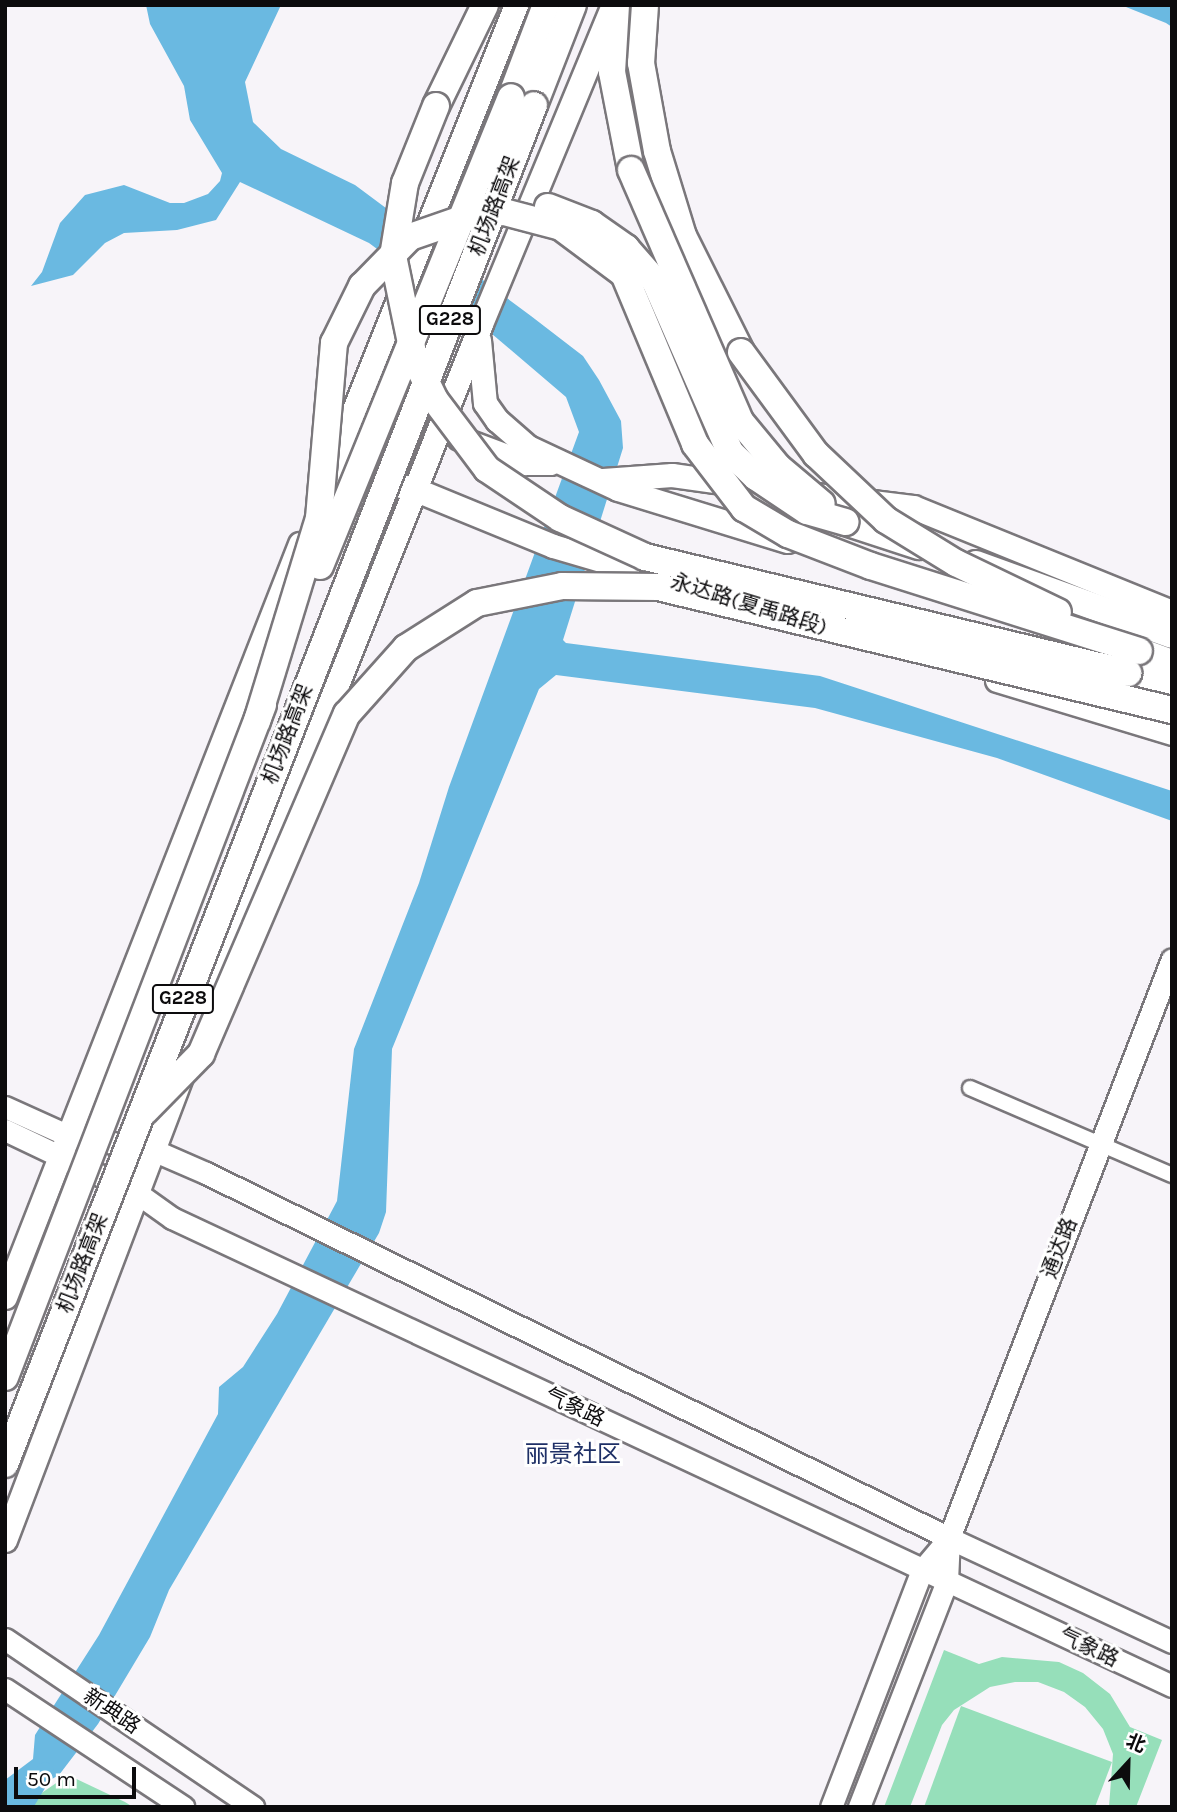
<!DOCTYPE html>
<html>
<head>
<meta charset="utf-8">
<style>
	body { margin:0 }
	#map { position:relative; width:1177px; height:1812px; overflow:hidden; background:#f7f4f9; font-family:Karla,"Noto Sans SC",sans-serif }
	div>[style] { position:absolute }
	.green>* { inset:0; background:#96dfba }
	.water>* { inset:0; background:#6ab9e1 }
	.canal>* { height:18px; margin:-9px; padding:0 9px; transform-origin:9px; border-radius:9px; background:#6ab9e1 }
	.roads { filter:drop-shadow(2px 0 #7a777b) drop-shadow(-2px 0 #7a777b) drop-shadow(0 2px #7a777b) drop-shadow(0 -2px #7a777b) }
	.street>* { height:14px; margin:-7px; padding:0 7px; transform-origin:7px; border-radius:7px; background:#fff }
	.secondary>* { height:21px; margin:-10.5px; padding:0 10.5px; transform-origin:10.5px; border-radius:10.5px; background:#fff }
	.primary>* { height:23px; margin:-11.5px; padding:0 11.5px; transform-origin:11.5px; border-radius:11.5px; background:#fff }
	.highway>* { height:26px; margin:-13px; padding:0 13px; transform-origin:13px; border-radius:13px; background:#fff }
	.bridges { filter:drop-shadow(2px 0 #7a777b) drop-shadow(-2px 0 #7a777b) drop-shadow(0 2px #7a777b) drop-shadow(0 -2px #7a777b) }
	.highway-bridge>* { height:26px; margin:-13px; padding:0 13px; transform-origin:13px; border-radius:13px; background:#fff }
	span { translate:-50% -50%; white-space:nowrap; text-align:center; line-height:1.15; -webkit-text-stroke:6px #fff; paint-order:stroke }
	.shield-label span { padding:2px 5px; background:#fff; border:2px solid; border-radius:5px; -webkit-text-stroke-width:0 }
	.shield-label { font-size:19px; color:#0c0b0d; font-weight:700 }
	.street-label { font-size:21px; color:#0c0b0d }
	.quarter-label { font-size:24px; color:#1e2f66 }
	.frame { position:absolute; inset:0; border:7px solid #0c0b0d; pointer-events:none }
	.north { position:absolute; left:1093px; top:1728px; width:70px; height:70px; -webkit-text-stroke:5px #fff; paint-order:stroke; rotate:22deg; font-size:19px; font-weight:700; line-height:28px; text-align:center; color:#0c0b0d }
	.north::after { content:''; display:block; margin:auto; width:24px; height:32px; background:#0c0b0d; clip-path:polygon(50% 0,100% 100%,50% 72%,0 100%) }
	.scale { position:absolute; left:14px; top:1767px; width:122px; height:32px; box-sizing:border-box; border:4px solid #0c0b0d; border-top:0; padding-left:9px; font-size:21px; line-height:24px; white-space:nowrap; color:#0c0b0d; -webkit-text-stroke:5px #fff; paint-order:stroke }
</style>
</head>
<body>
<div id="map">
	<div class="green">
		<div style="clip-path:polygon(944px 1650px,979px 1664px,1002px 1657px,1059px 1662px,1083px 1673px,1110px 1694px,1130px 1727px,1162px 1740px,1136px 1807px,1109px 1807px,1113px 1754px,1103px 1729px,1085px 1707px,1064px 1692px,1038px 1682px,1015px 1682px,990px 1687px,954px 1710px,942px 1725px,910px 1807px,884px 1807px)"></div>
		<div style="clip-path:polygon(961px 1706px,1112px 1762px,1095px 1807px,924px 1807px)"></div>
		<div style="clip-path:polygon(68px 1775px,125px 1802px,133px 1807px,21px 1807px)"></div>
	</div>
	<div class="water">
		<div style="clip-path:polygon(146px 5px,281px 5px,245px 82px,253px 122px,281px 149px,355px 185px,531px 316px,583px 356px,599px 380px,621px 421px,623px 448px,563px 640px,566px 643px,820px 676px,1172px 791px,1172px 821px,997px 758px,815px 708px,556px 675px,539px 689px,392px 1049px,386px 1212px,379px 1233px,169px 1590px,150px 1637px,98px 1724px,59px 1775px,29px 1792px,15px 1807px,5px 1807px,5px 1780px,33px 1759px,35px 1735px,99px 1635px,218px 1414px,219px 1387px,243px 1367px,277px 1314px,337px 1201px,354px 1049px,419px 883px,449px 787px,579px 432px,566px 397px,492px 334px,369px 243px,240px 182px,216px 220px,177px 230px,124px 233px,105px 243px,73px 275px,31px 286px,42px 272px,60px 223px,85px 195px,124px 185px,170px 203px,184px 203px,208px 194px,220px 181px,222px 173px,190px 120px,184px 86px,150px 24px)"></div>
		<div style="clip-path:polygon(1121px 5px,1172px 5px,1172px 27px,1166px 23px)"></div>
	</div>
	<div class="canal">
		<div style="left:23px;top:1807px;width:42px;rotate:-58.6deg"></div>
	</div>
	<div class="roads">
		<div class="street">
			<div style="left:970px;top:1088px;width:220px;rotate:23.3deg"></div>
		</div>
		<div class="secondary">
			<div style="left:5px;top:1107px;width:68px;rotate:24.3deg"></div>
			<div style="left:67px;top:1135px;width:87px;rotate:9.9deg"></div>
			<div style="left:153px;top:1150px;width:58px;rotate:23.5deg"></div>
			<div style="left:206px;top:1173px;width:828px;rotate:26.16deg"></div>
			<div style="left:949px;top:1538px;width:246px;rotate:25deg"></div>
			<div style="left:5px;top:1130px;width:146px;rotate:25.5deg"></div>
			<div style="left:137px;top:1193px;width:43px;rotate:35.5deg"></div>
			<div style="left:172px;top:1218px;width:1104px;rotate:25.08deg"></div>
			<div style="left:949px;top:1538px;width:620px;rotate:-68.94deg"></div>
			<div style="left:5px;top:1639px;width:300px;rotate:34.1deg"></div>
			<div style="left:5px;top:1689px;width:214px;rotate:33.5deg"></div>
			<div style="left:831px;top:1807px;width:254px;rotate:-69deg"></div>
			<div style="left:922px;top:1570px;width:42px;rotate:-49.8deg"></div>
			<div style="left:949px;top:1538px;width:43px;rotate:92.7deg"></div>
			<div style="left:947px;top:1581px;width:243px;rotate:111.3deg"></div>
		</div>
		<div class="primary">
			<div style="left:479px;top:340px;width:63px;rotate:84.6deg"></div>
			<div style="left:485px;top:403px;width:21px;rotate:55deg"></div>
			<div style="left:497px;top:420px;width:41px;rotate:41.1deg"></div>
			<div style="left:528px;top:447px;width:99px;rotate:25deg"></div>
			<div style="left:618px;top:489px;width:177px;rotate:17.1deg"></div>
			<div style="left:459px;top:438px;width:71px;rotate:20.7deg"></div>
			<div style="left:525px;top:463px;width:25px"></div>
			<div style="left:341px;top:472px;width:75px;rotate:13.1deg"></div>
			<div style="left:414px;top:489px;width:150px;rotate:22.3deg"></div>
			<div style="left:553px;top:546px;width:128px;rotate:16.3deg"></div>
			<div style="left:327px;top:477px;width:508px;rotate:-68.18deg"></div>
			<div style="left:603px;top:480px;width:69px;rotate:-4.1deg"></div>
			<div style="left:672px;top:475px;width:65px;rotate:8deg"></div>
			<div style="left:801px;top:493px;width:113px;rotate:7.1deg"></div>
			<div style="left:913px;top:507px;width:279px;rotate:22.1deg"></div>
			<div style="left:997px;top:680px;width:183px;rotate:16.8deg"></div>
			<div style="left:215px;top:991px;width:716px;rotate:-68.27deg"></div>
			<div style="left:480px;top:326px;width:345px;rotate:-67.5deg"></div>
			<div style="left:5px;top:1297px;width:809px;rotate:-68.61deg"></div>
			<div style="left:5px;top:1540px;width:498px;rotate:-69.2deg"></div>
		</div>
		<div class="highway">
			<div style="left:616px;top:5px;width:67px;rotate:93.4deg"></div>
			<div style="left:612px;top:72px;width:100px;rotate:79deg"></div>
			<div style="left:645px;top:5px;width:58px;rotate:93.9deg"></div>
			<div style="left:641px;top:63px;width:89px;rotate:79.7deg"></div>
			<div style="left:657px;top:151px;width:89px;rotate:73deg"></div>
			<div style="left:683px;top:236px;width:130px;rotate:63.4deg"></div>
			<div style="left:511px;top:97px;width:98px;rotate:-69.2deg"></div>
			<div style="left:534px;top:105px;width:107px;rotate:-68.7deg"></div>
			<div style="left:436px;top:106px;width:112px;rotate:-64.1deg"></div>
			<div style="left:845px;top:522px;width:78px;rotate:18deg"></div>
			<div style="left:976px;top:564px;width:208px;rotate:19.9deg"></div>
			<div style="left:1139px;top:651px;width:35px;rotate:20deg"></div>
			<div style="left:1128px;top:673px;width:46px;rotate:18.8deg"></div>
		</div>
	</div>
	<div class="bridges">
		<div class="highway-bridge">
			<div style="left:436px;top:106px;width:83px;rotate:111.9deg"></div>
			<div style="left:405px;top:183px;width:74px;rotate:99.3deg"></div>
			<div style="left:393px;top:256px;width:103px;rotate:78.3deg"></div>
			<div style="left:414px;top:357px;width:48px;rotate:64deg"></div>
			<div style="left:435px;top:400px;width:86px;rotate:53deg"></div>
			<div style="left:487px;top:469px;width:88px;rotate:33.9deg"></div>
			<div style="left:560px;top:518px;width:94px;rotate:24.6deg"></div>
			<div style="left:645px;top:557px;width:497px;rotate:13.5deg"></div>
			<div style="left:631px;top:170px;width:274px;rotate:66.5deg"></div>
			<div style="left:740px;top:421px;width:60px;rotate:50.4deg"></div>
			<div style="left:778px;top:467px;width:57px;rotate:40.1deg"></div>
			<div style="left:548px;top:207px;width:47px;rotate:21.1deg"></div>
			<div style="left:592px;top:224px;width:42px;rotate:35.2deg"></div>
			<div style="left:626px;top:248px;width:44px;rotate:48.7deg"></div>
			<div style="left:655px;top:281px;width:187px;rotate:66.3deg"></div>
			<div style="left:730px;top:452px;width:36px;rotate:44deg"></div>
			<div style="left:756px;top:477px;width:61px;rotate:33.7deg"></div>
			<div style="left:807px;top:511px;width:40px;rotate:16deg"></div>
			<div style="left:741px;top:352px;width:127px;rotate:53.7deg"></div>
			<div style="left:816px;top:454px;width:96px;rotate:43.3deg"></div>
			<div style="left:886px;top:520px;width:82px;rotate:31.6deg"></div>
			<div style="left:956px;top:563px;width:113px;rotate:25.7deg"></div>
			<div style="left:320px;top:566px;width:506px;rotate:-67.84deg"></div>
			<div style="left:257px;top:721px;width:212px;rotate:-73deg"></div>
			<div style="left:319px;top:518px;width:176px;rotate:-85.1deg"></div>
			<div style="left:334px;top:343px;width:64px;rotate:-63.8deg"></div>
			<div style="left:362px;top:286px;width:69px;rotate:-45.6deg"></div>
			<div style="left:410px;top:237px;width:61px;rotate:-19deg"></div>
			<div style="left:468px;top:217px;width:36px;rotate:-8deg"></div>
			<div style="left:504px;top:212px;width:59px;rotate:14.7deg"></div>
			<div style="left:561px;top:227px;width:79px;rotate:36.7deg"></div>
			<div style="left:624px;top:274px;width:184px;rotate:67.3deg"></div>
			<div style="left:695px;top:444px;width:81px;rotate:52.6deg"></div>
			<div style="left:744px;top:508px;width:51px;rotate:30.6deg"></div>
			<div style="left:788px;top:534px;width:89px;rotate:21.1deg"></div>
			<div style="left:871px;top:566px;width:281px;rotate:17.6deg"></div>
			<div style="left:145px;top:1111px;width:80px;rotate:-45.5deg"></div>
			<div style="left:201px;top:1054px;width:370px;rotate:-66.8deg"></div>
			<div style="left:347px;top:714px;width:89px;rotate:-48.2deg"></div>
			<div style="left:406px;top:648px;width:84px;rotate:-32.4deg"></div>
			<div style="left:477px;top:603px;width:87px;rotate:-11.3deg"></div>
			<div style="left:562px;top:586px;width:96px;rotate:0.6deg"></div>
			<div style="left:658px;top:587px;width:529px;rotate:13.46deg"></div>
			<div style="left:5px;top:1377px;width:720px;rotate:-69deg"></div>
			<div style="left:5px;top:1464px;width:1458px;rotate:-68.73deg"></div>
		</div>
	</div>
	<div class="shield-label">
		<span style="left:450px;top:320px">G228</span>
		<span style="left:183px;top:999px">G228</span>
	</div>
	<div class="street-label">
		<span style="left:494px;top:206px;rotate:-69deg">机场路高架</span>
		<span style="left:749px;top:604px;rotate:17deg">永达路(夏禹路段)</span>
		<span style="left:287px;top:734px;rotate:-69deg">机场路高架</span>
		<span style="left:1059px;top:1248px;rotate:-69deg">通达路</span>
		<span style="left:82px;top:1263px;rotate:-69deg">机场路高架</span>
		<span style="left:575px;top:1407px;rotate:25deg">气象路</span>
		<span style="left:1089px;top:1647px;rotate:25deg">气象路</span>
		<span style="left:112px;top:1711px;rotate:34deg">新典路</span>
	</div>
	<div class="quarter-label">
		<span style="left:573px;top:1455px">丽景社区</span>
	</div>
	<div class="frame"></div>
	<div class="north">北</div>
	<div class="scale">50 m</div>
</div>
</body>
</html>
